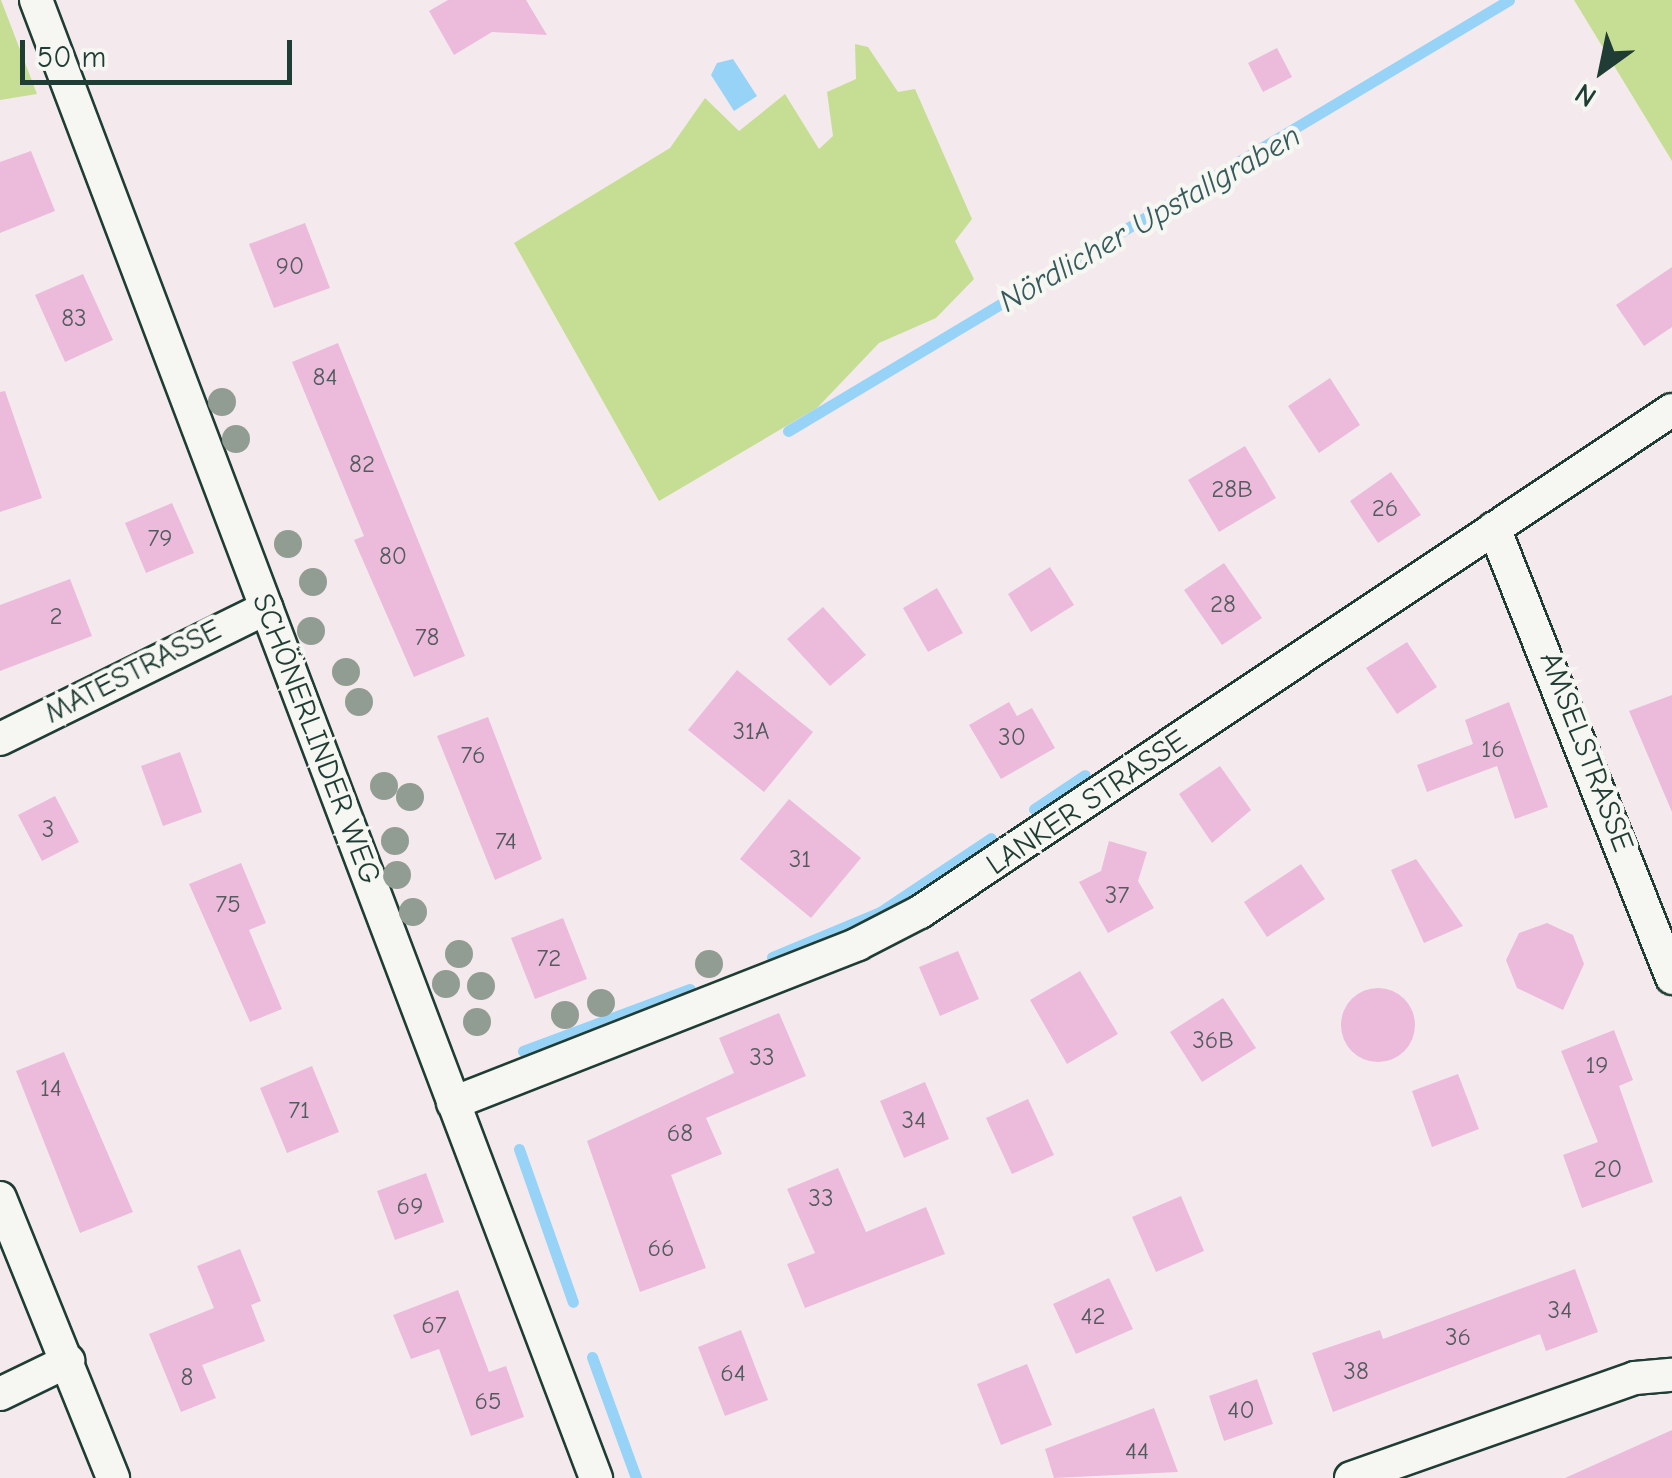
<!DOCTYPE html>
<html>
<head>
<meta charset="utf-8">
<style>
	body { margin:0 }
	#map { position:relative; width:1672px; height:1478px; overflow:hidden; background:#f4eaed; font-family:"Comic Neue",sans-serif }
	div>[style] { position:absolute }
	.green>* { inset:0; background:#c6de94 }
	.water>* { inset:0; background:#97d2f7 }
	.stream>* { height:11px; margin:-5.5px; padding:0 5.5px; transform-origin:5.5px; border-radius:5.5px; background:#97d2f7 }
	.building>* { inset:0; background:#ecbbdb }
	.round { border-radius:50% }
	.roads { filter:drop-shadow(2px 0 #1f3d34) drop-shadow(-2px 0 #1f3d34) drop-shadow(0 2px #1f3d34) drop-shadow(0 -2px #1f3d34) }
	.minor>* { height:32px; margin:-16px; padding:0 16px; transform-origin:16px; border-radius:16px; background:#f6f6f2 }
	.trees>* { width:28px; height:28px; margin:-14px; border-radius:50%; background:#919c92 }
	span { translate:-50% -50%; white-space:nowrap; text-align:center; line-height:1.15; -webkit-text-stroke:9px #f6f6f2; paint-order:stroke }
	.number-label { font-size:25px; color:#525c5e }
	.number-label span { -webkit-text-stroke-width:0 }
	.street-label { font-size:30px; color:#1f3d34 }
	.water-label { font-size:32px; color:#375b5b; font-style:italic }
	.north { position:absolute; left:1552px; top:20px; width:100px; height:100px; -webkit-text-stroke:8px #f6f6f2; paint-order:stroke; rotate:213deg; font-size:28px; font-weight:700; line-height:40px; text-align:center; color:#1f3d34 }
	.north::after { content:''; display:block; margin:auto; width:35px; height:45px; background:#1f3d34; clip-path:polygon(50% 0,100% 100%,50% 72%,0 100%) }
	.scale { position:absolute; left:20px; top:40px; width:272px; height:45px; box-sizing:border-box; border:5px solid #1f3d34; border-top:0; padding-left:12px; font-size:30px; line-height:35px; white-space:nowrap; color:#1f3d34; -webkit-text-stroke:8px #f6f6f2; paint-order:stroke }
</style>
</head>
<body>
<div id="map">
	<div class="green">
		<div style="clip-path:polygon(0 0,1px 0,37px 94px,0 100px)"></div>
		<div style="clip-path:polygon(1574px 0,1672px 0,1672px 161px)"></div>
		<div style="clip-path:polygon(855px 44px,868px 47px,898px 92px,915px 89px,972px 219px,955px 241px,974px 279px,936px 318px,879px 343px,817px 408px,659px 501px,514px 243px,670px 148px,705px 98px,739px 131px,785px 94px,819px 149px,833px 136px,827px 92px,856px 79px)"></div>
	</div>
	<div class="water">
		<div style="clip-path:polygon(733px 59px,757px 96px,734px 111px,711px 75px,717px 63px)"></div>
	</div>
	<div class="stream">
		<div style="left:788px;top:431px;width:840px;rotate:-30.87deg"></div>
		<div style="left:1034px;top:809px;width:61px;rotate:-33.7deg"></div>
		<div style="left:772px;top:957px;width:117px;rotate:-22.6deg"></div>
		<div style="left:880px;top:912px;width:133px;rotate:-33.7deg"></div>
		<div style="left:523px;top:1051px;width:178px;rotate:-20.4deg"></div>
		<div style="left:519px;top:1149px;width:162px;rotate:70.6deg"></div>
		<div style="left:592px;top:1357px;width:129px;rotate:70deg"></div>
	</div>
	<div class="building">
		<div style="clip-path:polygon(448px 0,526px 0,547px 35px,492px 32px,454px 55px,429px 11px)"></div>
		<div style="clip-path:polygon(1277px 48px,1292px 77px,1263px 92px,1248px 63px)"></div>
		<div style="clip-path:polygon(31px 151px,55px 211px,0 233px,0 162px)"></div>
		<div style="clip-path:polygon(305px 223px,330px 288px,274px 308px,249px 244px)"></div>
		<div style="clip-path:polygon(1672px 267px,1672px 327px,1644px 346px,1616px 305px)"></div>
		<div style="clip-path:polygon(83px 274px,113px 340px,65px 362px,35px 295px)"></div>
		<div style="clip-path:polygon(338px 343px,465px 656px,414px 677px,354px 540px,364px 536px,292px 362px)"></div>
		<div style="clip-path:polygon(1330px 378px,1360px 425px,1319px 453px,1288px 406px)"></div>
		<div style="clip-path:polygon(5px 391px,42px 498px,0 512px,0 392px)"></div>
		<div style="clip-path:polygon(1245px 446px,1276px 498px,1219px 532px,1188px 480px)"></div>
		<div style="clip-path:polygon(1391px 472px,1421px 515px,1378px 543px,1350px 501px)"></div>
		<div style="clip-path:polygon(172px 503px,194px 553px,146px 573px,125px 523px)"></div>
		<div style="clip-path:polygon(1224px 563px,1262px 618px,1222px 645px,1184px 590px)"></div>
		<div style="clip-path:polygon(1050px 567px,1074px 605px,1031px 632px,1008px 594px)"></div>
		<div style="clip-path:polygon(70px 579px,92px 636px,0 671px,0 605px)"></div>
		<div style="clip-path:polygon(937px 588px,963px 633px,928px 652px,903px 608px)"></div>
		<div style="clip-path:polygon(823px 607px,866px 655px,830px 686px,787px 639px)"></div>
		<div style="clip-path:polygon(1407px 642px,1437px 687px,1397px 714px,1366px 668px)"></div>
		<div style="clip-path:polygon(737px 670px,813px 732px,764px 792px,688px 730px)"></div>
		<div style="clip-path:polygon(1672px 695px,1672px 812px,1629px 711px)"></div>
		<div style="clip-path:polygon(1009px 702px,1017px 716px,1032px 708px,1055px 748px,1001px 779px,969px 725px)"></div>
		<div style="clip-path:polygon(1509px 702px,1548px 807px,1515px 819px,1497px 766px,1427px 792px,1417px 765px,1473px 744px,1465px 720px)"></div>
		<div style="clip-path:polygon(488px 717px,542px 859px,495px 880px,437px 736px)"></div>
		<div style="clip-path:polygon(180px 752px,202px 812px,163px 826px,141px 766px)"></div>
		<div style="clip-path:polygon(1220px 766px,1251px 810px,1212px 843px,1179px 794px)"></div>
		<div style="clip-path:polygon(55px 796px,79px 842px,42px 861px,18px 815px)"></div>
		<div style="clip-path:polygon(789px 799px,861px 858px,811px 918px,740px 859px)"></div>
		<div style="clip-path:polygon(1109px 841px,1147px 852px,1138px 881px,1154px 908px,1108px 933px,1079px 882px,1101px 871px)"></div>
		<div style="clip-path:polygon(1416px 859px,1463px 926px,1424px 943px,1391px 870px)"></div>
		<div style="clip-path:polygon(241px 863px,266px 923px,249px 930px,282px 1009px,250px 1022px,189px 884px)"></div>
		<div style="clip-path:polygon(1301px 864px,1325px 899px,1267px 937px,1244px 902px)"></div>
		<div style="clip-path:polygon(563px 918px,587px 979px,535px 999px,511px 938px)"></div>
		<div style="clip-path:polygon(1547px 923px,1573px 935px,1584px 964px,1563px 1010px,1517px 988px,1506px 960px,1519px 933px)"></div>
		<div style="clip-path:polygon(958px 951px,979px 999px,940px 1016px,919px 967px)"></div>
		<div style="clip-path:polygon(1080px 971px,1118px 1034px,1067px 1064px,1030px 1000px)"></div>
		<div class="round" style="left:1341px;top:988px;width:74px;height:74px"></div>
		<div style="clip-path:polygon(1223px 998px,1256px 1048px,1202px 1082px,1170px 1032px)"></div>
		<div style="clip-path:polygon(779px 1013px,806px 1076px,706px 1118px,722px 1154px,671px 1175px,706px 1268px,640px 1292px,587px 1141px,734px 1073px,719px 1038px)"></div>
		<div style="clip-path:polygon(1614px 1030px,1633px 1080px,1619px 1086px,1653px 1182px,1582px 1208px,1563px 1155px,1598px 1142px,1561px 1051px)"></div>
		<div style="clip-path:polygon(64px 1052px,133px 1212px,80px 1233px,16px 1071px)"></div>
		<div style="clip-path:polygon(312px 1066px,339px 1132px,287px 1153px,260px 1088px)"></div>
		<div style="clip-path:polygon(1458px 1074px,1479px 1129px,1432px 1147px,1412px 1091px)"></div>
		<div style="clip-path:polygon(925px 1082px,949px 1139px,904px 1158px,880px 1101px)"></div>
		<div style="clip-path:polygon(1028px 1099px,1054px 1155px,1012px 1174px,986px 1118px)"></div>
		<div style="clip-path:polygon(838px 1168px,866px 1232px,926px 1207px,945px 1254px,805px 1308px,787px 1264px,815px 1253px,787px 1189px)"></div>
		<div style="clip-path:polygon(426px 1173px,444px 1222px,395px 1240px,377px 1191px)"></div>
		<div style="clip-path:polygon(1181px 1196px,1204px 1251px,1156px 1272px,1132px 1217px)"></div>
		<div style="clip-path:polygon(240px 1249px,261px 1301px,251px 1305px,265px 1341px,202px 1365px,216px 1398px,181px 1412px,149px 1334px,214px 1308px,197px 1266px)"></div>
		<div style="clip-path:polygon(1575px 1269px,1598px 1332px,1546px 1351px,1540px 1334px,1333px 1412px,1312px 1353px,1380px 1330px,1383px 1339px)"></div>
		<div style="clip-path:polygon(1109px 1278px,1133px 1329px,1076px 1354px,1053px 1304px)"></div>
		<div style="clip-path:polygon(458px 1290px,489px 1372px,506px 1366px,524px 1417px,471px 1436px,439px 1349px,411px 1359px,393px 1315px)"></div>
		<div style="clip-path:polygon(741px 1330px,768px 1400px,725px 1416px,698px 1347px)"></div>
		<div style="clip-path:polygon(1027px 1364px,1052px 1425px,1001px 1445px,977px 1384px)"></div>
		<div style="clip-path:polygon(1257px 1379px,1273px 1424px,1224px 1441px,1209px 1396px)"></div>
		<div style="clip-path:polygon(1154px 1408px,1178px 1472px,1054px 1478px,1045px 1449px)"></div>
		<div style="clip-path:polygon(1672px 1430px,1672px 1478px,1565px 1478px)"></div>
	</div>
	<div class="roads">
		<div class="minor">
			<div style="left:36px;top:0;width:1581px;rotate:69.25deg"></div>
			<div style="left:1494px;top:528px;width:484px;rotate:68.4deg"></div>
			<div style="left:0;top:739px;width:297px;rotate:-26.2deg"></div>
			<div style="left:453px;top:1103px;width:435px;rotate:-21.4deg"></div>
			<div style="left:858px;top:944px;width:70px;rotate:-27.3deg"></div>
			<div style="left:920px;top:912px;width:904px;rotate:-33.73deg"></div>
			<div style="left:0;top:1198px;width:302px;rotate:68deg"></div>
			<div style="left:0;top:1394px;width:76px;rotate:-25.9deg"></div>
			<div style="left:1351px;top:1478px;width:301px;rotate:-19.4deg"></div>
			<div style="left:1635px;top:1378px;width:37px;rotate:-5deg"></div>
		</div>
	</div>
	<div class="trees">
		<div style="left:222px;top:402px"></div>
		<div style="left:236px;top:439px"></div>
		<div style="left:288px;top:544px"></div>
		<div style="left:313px;top:582px"></div>
		<div style="left:311px;top:631px"></div>
		<div style="left:346px;top:672px"></div>
		<div style="left:359px;top:702px"></div>
		<div style="left:384px;top:786px"></div>
		<div style="left:410px;top:797px"></div>
		<div style="left:395px;top:841px"></div>
		<div style="left:397px;top:875px"></div>
		<div style="left:413px;top:912px"></div>
		<div style="left:459px;top:954px"></div>
		<div style="left:709px;top:964px"></div>
		<div style="left:446px;top:984px"></div>
		<div style="left:481px;top:986px"></div>
		<div style="left:601px;top:1003px"></div>
		<div style="left:565px;top:1015px"></div>
		<div style="left:477px;top:1022px"></div>
	</div>
	<div class="number-label">
		<span style="left:290px;top:266px">90</span>
		<span style="left:74px;top:318px">83</span>
		<span style="left:325px;top:377px">84</span>
		<span style="left:362px;top:464px">82</span>
		<span style="left:1232px;top:489px">28B</span>
		<span style="left:1385px;top:508px">26</span>
		<span style="left:160px;top:538px">79</span>
		<span style="left:393px;top:556px">80</span>
		<span style="left:1223px;top:604px">28</span>
		<span style="left:56px;top:616px">2</span>
		<span style="left:427px;top:637px">78</span>
		<span style="left:751px;top:731px">31A</span>
		<span style="left:1012px;top:737px">30</span>
		<span style="left:1493px;top:749px">16</span>
		<span style="left:473px;top:755px">76</span>
		<span style="left:48px;top:829px">3</span>
		<span style="left:506px;top:841px">74</span>
		<span style="left:800px;top:859px">31</span>
		<span style="left:1117px;top:895px">37</span>
		<span style="left:228px;top:904px">75</span>
		<span style="left:549px;top:958px">72</span>
		<span style="left:1213px;top:1040px">36B</span>
		<span style="left:762px;top:1057px">33</span>
		<span style="left:1597px;top:1065px">19</span>
		<span style="left:51px;top:1088px">14</span>
		<span style="left:299px;top:1110px">71</span>
		<span style="left:914px;top:1120px">34</span>
		<span style="left:680px;top:1133px">68</span>
		<span style="left:1608px;top:1169px">20</span>
		<span style="left:821px;top:1198px">33</span>
		<span style="left:410px;top:1206px">69</span>
		<span style="left:661px;top:1248px">66</span>
		<span style="left:1560px;top:1310px">34</span>
		<span style="left:1093px;top:1316px">42</span>
		<span style="left:434px;top:1325px">67</span>
		<span style="left:1458px;top:1337px">36</span>
		<span style="left:1356px;top:1371px">38</span>
		<span style="left:733px;top:1373px">64</span>
		<span style="left:187px;top:1377px">8</span>
		<span style="left:488px;top:1401px">65</span>
		<span style="left:1241px;top:1410px">40</span>
		<span style="left:1137px;top:1451px">44</span>
	</div>
	<div class="street-label">
		<span style="left:133px;top:672px;rotate:-27deg">MATESTRASSE</span>
		<span style="left:316px;top:739px;rotate:69deg">SCHÖNERLINDER WEG</span>
		<span style="left:1586px;top:752px;rotate:69deg">AMSELSTRASSE</span>
		<span style="left:1087px;top:803px;rotate:-34deg">LANKER STRASSE</span>
	</div>
	<div class="water-label">
		<span style="left:1150px;top:219px;rotate:-30deg">Nördlicher Upstallgraben</span>
	</div>
	<div class="north">N</div>
	<div class="scale">50 m</div>
</div>
</body>
</html>
